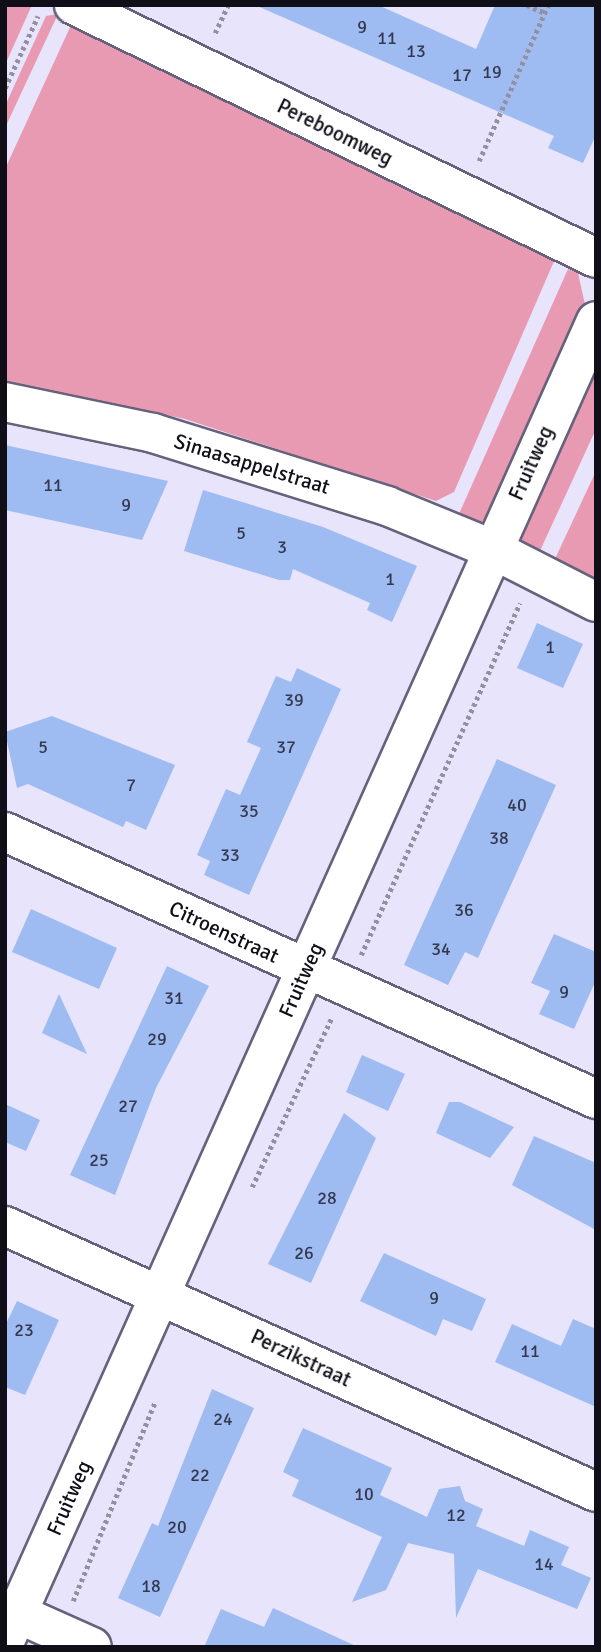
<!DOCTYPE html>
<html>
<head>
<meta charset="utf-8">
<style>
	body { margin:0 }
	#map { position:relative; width:601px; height:1652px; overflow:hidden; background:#e8e4fb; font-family:Signika,sans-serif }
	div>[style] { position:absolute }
	.green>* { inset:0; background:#e89ab3 }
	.building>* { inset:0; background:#9ebbf2 }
	.path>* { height:4.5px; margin-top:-2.25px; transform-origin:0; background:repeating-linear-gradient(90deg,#9390a1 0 3.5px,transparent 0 7px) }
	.roads { filter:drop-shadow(2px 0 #67627b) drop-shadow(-2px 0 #67627b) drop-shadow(0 2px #67627b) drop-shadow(0 -2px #67627b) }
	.street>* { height:38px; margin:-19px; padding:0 19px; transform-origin:19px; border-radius:19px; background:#fff }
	span { translate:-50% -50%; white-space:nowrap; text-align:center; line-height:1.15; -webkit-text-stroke:5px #fff; paint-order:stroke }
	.number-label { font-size:18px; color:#34394e }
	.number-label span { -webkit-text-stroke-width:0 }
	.street-label { font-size:21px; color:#100e17 }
	.frame { position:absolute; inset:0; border:7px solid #100e17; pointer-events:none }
</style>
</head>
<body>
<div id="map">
	<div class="green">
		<div style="clip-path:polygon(5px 5px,32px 5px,5px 65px)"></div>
		<div style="clip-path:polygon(58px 14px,5px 128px,5px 106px,46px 16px)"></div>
		<div style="clip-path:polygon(72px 23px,558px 252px,454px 492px,436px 501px,185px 419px,5px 381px,5px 169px)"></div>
		<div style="clip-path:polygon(568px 269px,578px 273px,586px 309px,492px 514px,481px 522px,465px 520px,459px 514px)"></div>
		<div style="clip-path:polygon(596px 363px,596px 429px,539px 553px,522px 540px,522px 525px)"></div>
		<div style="clip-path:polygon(596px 471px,596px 581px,554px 561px)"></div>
	</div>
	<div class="building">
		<div style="clip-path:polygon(255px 5px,378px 5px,476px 49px,495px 5px,596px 5px,596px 135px,583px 163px,548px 148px,554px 136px)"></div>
		<div style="clip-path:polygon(5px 445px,168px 481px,142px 540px,5px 510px)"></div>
		<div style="clip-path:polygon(203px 490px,323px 527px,417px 566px,392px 622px,367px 610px,370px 603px,293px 569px,290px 580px,279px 580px,184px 551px)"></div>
		<div style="clip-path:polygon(537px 623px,583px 644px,563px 688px,517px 668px)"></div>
		<div style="clip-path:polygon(297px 668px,341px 689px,249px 895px,204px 875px,210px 861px,197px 855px,226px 789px,240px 795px,261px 748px,247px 742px,276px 676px,291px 682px)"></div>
		<div style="clip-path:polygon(52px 716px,175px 765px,146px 830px,126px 821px,123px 827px,28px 784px,17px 788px,5px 732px)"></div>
		<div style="clip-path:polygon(497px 759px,556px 785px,478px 958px,465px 952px,448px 985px,404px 965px)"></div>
		<div style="clip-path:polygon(31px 909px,117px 948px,99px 989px,12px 952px)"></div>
		<div style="clip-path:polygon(554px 934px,596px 952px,596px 980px,574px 1029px,539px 1014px,550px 991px,531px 983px)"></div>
		<div style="clip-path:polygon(167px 966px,209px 986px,156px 1088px,115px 1195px,70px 1175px)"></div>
		<div style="clip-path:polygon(59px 994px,87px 1054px,42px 1033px)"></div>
		<div style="clip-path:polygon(362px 1055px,405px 1074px,388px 1111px,346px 1092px)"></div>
		<div style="clip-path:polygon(449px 1102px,460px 1102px,514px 1127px,490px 1158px,436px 1133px)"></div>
		<div style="clip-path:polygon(5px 1104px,40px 1120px,26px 1151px,5px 1142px)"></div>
		<div style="clip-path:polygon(344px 1113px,376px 1138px,311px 1283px,268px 1264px)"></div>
		<div style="clip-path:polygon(534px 1136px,596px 1163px,596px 1230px,512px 1185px)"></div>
		<div style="clip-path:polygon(384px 1253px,486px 1299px,472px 1331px,443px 1319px,436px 1336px,360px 1301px)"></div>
		<div style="clip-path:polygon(17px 1301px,59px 1320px,25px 1395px,5px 1387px,5px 1326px)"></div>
		<div style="clip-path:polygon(573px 1319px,596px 1329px,596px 1407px,495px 1362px,512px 1324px,561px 1346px)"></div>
		<div style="clip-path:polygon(212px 1389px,254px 1408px,160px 1617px,118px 1598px,152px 1523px,158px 1526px)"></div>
		<div style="clip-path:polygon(303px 1428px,392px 1468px,380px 1495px,427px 1517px,439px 1489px,460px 1486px,465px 1501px,483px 1509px,476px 1526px,524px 1546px,530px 1530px,569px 1547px,561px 1565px,591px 1578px,577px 1609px,478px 1569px,456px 1618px,454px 1554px,408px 1543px,386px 1590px,352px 1602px,382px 1537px,292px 1496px,299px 1480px,283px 1472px)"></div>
		<div style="clip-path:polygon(273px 1608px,358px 1647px,204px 1647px,221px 1609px,264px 1627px)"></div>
	</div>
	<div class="path">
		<div style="left:527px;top:5px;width:20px;rotate:24deg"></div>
		<div style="left:215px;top:33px;width:31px;rotate:-65deg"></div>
		<div style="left:5px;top:88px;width:79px;rotate:-65.4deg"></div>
		<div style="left:479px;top:161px;width:171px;rotate:-66.1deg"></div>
		<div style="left:361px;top:955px;width:386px;rotate:-65.7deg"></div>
		<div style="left:252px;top:1187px;width:188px;rotate:-64.8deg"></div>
		<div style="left:73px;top:1601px;width:215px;rotate:-67.6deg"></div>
	</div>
	<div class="roads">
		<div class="street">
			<div style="left:74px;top:5px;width:580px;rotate:25.86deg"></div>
			<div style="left:5px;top:402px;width:151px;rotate:11.8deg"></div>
			<div style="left:153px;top:433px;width:245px;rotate:17.3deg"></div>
			<div style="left:387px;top:506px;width:113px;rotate:22.3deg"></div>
			<div style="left:492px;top:549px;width:117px;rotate:27deg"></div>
			<div style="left:5px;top:832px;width:649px;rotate:24.31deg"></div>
			<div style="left:5px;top:1226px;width:648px;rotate:24.23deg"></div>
			<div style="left:5px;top:1608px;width:95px;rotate:24.1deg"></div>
			<div style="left:5px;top:1641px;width:1446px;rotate:-65.88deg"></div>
		</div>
	</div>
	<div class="number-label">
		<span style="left:362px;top:27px">9</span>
		<span style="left:387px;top:38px">11</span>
		<span style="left:416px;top:51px">13</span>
		<span style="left:492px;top:72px">19</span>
		<span style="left:462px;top:75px">17</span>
		<span style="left:53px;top:485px">11</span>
		<span style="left:126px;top:505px">9</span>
		<span style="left:241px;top:533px">5</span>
		<span style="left:282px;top:547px">3</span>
		<span style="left:390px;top:579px">1</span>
		<span style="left:550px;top:647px">1</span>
		<span style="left:294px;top:700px">39</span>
		<span style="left:43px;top:747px">5</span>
		<span style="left:286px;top:747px">37</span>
		<span style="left:131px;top:785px">7</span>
		<span style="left:517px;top:805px">40</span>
		<span style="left:249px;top:811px">35</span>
		<span style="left:499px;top:838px">38</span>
		<span style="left:230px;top:855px">33</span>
		<span style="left:464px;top:910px">36</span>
		<span style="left:441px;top:949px">34</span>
		<span style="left:564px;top:992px">9</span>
		<span style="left:174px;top:998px">31</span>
		<span style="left:157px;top:1039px">29</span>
		<span style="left:128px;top:1106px">27</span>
		<span style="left:99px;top:1160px">25</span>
		<span style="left:327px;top:1198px">28</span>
		<span style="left:304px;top:1253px">26</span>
		<span style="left:434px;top:1298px">9</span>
		<span style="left:24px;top:1330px">23</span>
		<span style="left:530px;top:1351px">11</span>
		<span style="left:223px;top:1419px">24</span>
		<span style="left:200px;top:1475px">22</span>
		<span style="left:364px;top:1494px">10</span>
		<span style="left:456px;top:1515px">12</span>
		<span style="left:177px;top:1527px">20</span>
		<span style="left:544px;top:1564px">14</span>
		<span style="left:151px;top:1586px">18</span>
	</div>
	<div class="street-label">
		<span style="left:335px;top:132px;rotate:26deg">Pereboomweg</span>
		<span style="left:531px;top:463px;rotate:-66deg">Fruitweg</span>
		<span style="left:252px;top:464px;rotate:17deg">Sinaasappelstraat</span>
		<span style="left:224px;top:932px;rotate:25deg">Citroenstraat</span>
		<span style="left:301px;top:980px;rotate:-66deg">Fruitweg</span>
		<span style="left:301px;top:1358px;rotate:25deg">Perzikstraat</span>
		<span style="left:69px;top:1498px;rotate:-66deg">Fruitweg</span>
	</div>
	<div class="frame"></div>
</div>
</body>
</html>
